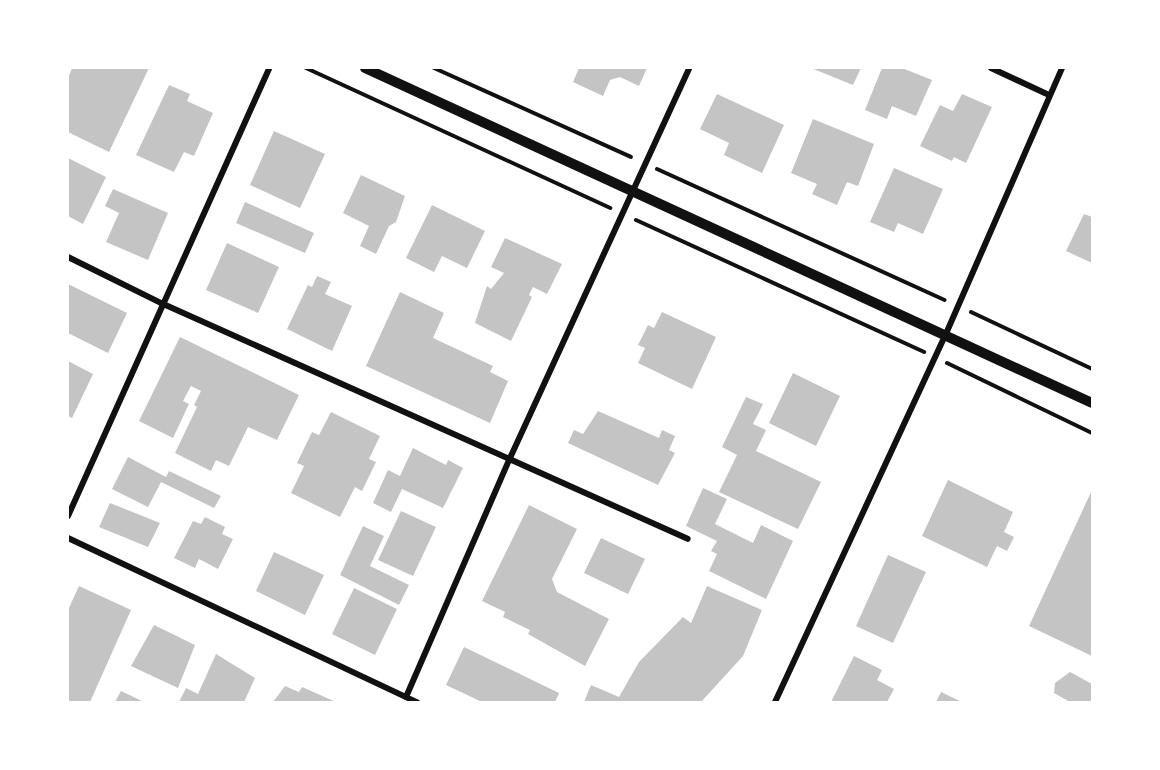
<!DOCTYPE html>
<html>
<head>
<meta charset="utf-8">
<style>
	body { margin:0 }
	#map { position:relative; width:1160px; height:770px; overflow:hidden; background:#fff; font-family:Georgia,serif }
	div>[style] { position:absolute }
	.building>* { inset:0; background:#c4c4c4 }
	.path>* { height:4px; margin:-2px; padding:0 2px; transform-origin:2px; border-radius:2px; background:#111 }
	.minor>* { height:6px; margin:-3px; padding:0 3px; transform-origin:3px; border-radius:3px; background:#111 }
	.tertiary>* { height:10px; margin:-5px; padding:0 5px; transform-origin:5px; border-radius:5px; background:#111 }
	span { translate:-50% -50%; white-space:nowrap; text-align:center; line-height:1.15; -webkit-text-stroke:4.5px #fff; paint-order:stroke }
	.frame { position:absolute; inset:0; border:69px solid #fff; pointer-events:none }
</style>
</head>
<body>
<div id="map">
	<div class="building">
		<div style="clip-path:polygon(72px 68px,149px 68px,109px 152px,68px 132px,68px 78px)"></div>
		<div style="clip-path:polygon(579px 68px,647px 68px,639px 86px,620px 77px,610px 80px,603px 96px,573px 82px)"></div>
		<div style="clip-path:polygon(811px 68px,861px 68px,853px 85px)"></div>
		<div style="clip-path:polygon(882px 68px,902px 68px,932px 80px,916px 116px,892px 106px,887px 119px,865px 110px)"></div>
		<div style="clip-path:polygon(169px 85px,190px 94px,187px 101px,213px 113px,194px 156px,184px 152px,174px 172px,136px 155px)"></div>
		<div style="clip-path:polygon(717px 94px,784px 125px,762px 173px,724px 155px,729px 143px,700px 129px)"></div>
		<div style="clip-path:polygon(962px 94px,992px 107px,966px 163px,954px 157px,952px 161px,920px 146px,940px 105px,953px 111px)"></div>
		<div style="clip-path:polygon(813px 119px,874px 144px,858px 186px,847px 182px,837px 205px,812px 194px,817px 184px,791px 173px)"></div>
		<div style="clip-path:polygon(274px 131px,325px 154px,300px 208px,250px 185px)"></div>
		<div style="clip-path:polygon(68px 158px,106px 177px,83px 224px,68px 216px)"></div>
		<div style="clip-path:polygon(894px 168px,943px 189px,923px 234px,898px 223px,894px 232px,870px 222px)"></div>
		<div style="clip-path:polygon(361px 175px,405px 196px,396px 222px,389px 226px,376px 254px,360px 246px,369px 226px,343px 213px)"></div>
		<div style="clip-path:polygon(113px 189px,168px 213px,148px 260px,106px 242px,119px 213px,105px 206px)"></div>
		<div style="clip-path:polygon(245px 202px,314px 233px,305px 253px,236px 223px)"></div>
		<div style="clip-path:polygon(432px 205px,485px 231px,467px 268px,442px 256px,434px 272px,406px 258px)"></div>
		<div style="clip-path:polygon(1084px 214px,1092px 217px,1092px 263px,1066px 251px)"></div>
		<div style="clip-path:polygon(505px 238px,562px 264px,547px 294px,533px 287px,529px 295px,532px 297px,511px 341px,475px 323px,487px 286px,491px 289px,504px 273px,491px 267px)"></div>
		<div style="clip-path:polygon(227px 243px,279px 267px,258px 313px,206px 290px)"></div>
		<div style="clip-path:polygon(317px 276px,331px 282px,325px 294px,352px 306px,332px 351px,287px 329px,308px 285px,312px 287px)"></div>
		<div style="clip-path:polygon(68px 284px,127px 313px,108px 353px,68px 333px)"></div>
		<div style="clip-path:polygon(400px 292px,444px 313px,433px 338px,493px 366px,490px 372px,508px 381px,490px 423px,366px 366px)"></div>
		<div style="clip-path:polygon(662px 312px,716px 337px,692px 389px,638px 363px,645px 348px,638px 345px,648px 325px,654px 328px)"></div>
		<div style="clip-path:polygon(180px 337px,299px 395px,277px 440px,248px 427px,229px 466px,216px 460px,211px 471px,175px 453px,197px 407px,194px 405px,201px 391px,191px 386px,183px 401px,189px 404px,173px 438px,139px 421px)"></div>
		<div style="clip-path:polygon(68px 361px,93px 374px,72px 418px,68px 416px)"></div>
		<div style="clip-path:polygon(793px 373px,840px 396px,816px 446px,769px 423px)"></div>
		<div style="clip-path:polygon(746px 397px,763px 404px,753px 424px,766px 430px,756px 451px,821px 482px,798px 529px,719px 492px,737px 455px,722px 447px)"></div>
		<div style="clip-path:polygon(598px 411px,659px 438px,662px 430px,675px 436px,669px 450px,675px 453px,658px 485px,568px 443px,574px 430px,583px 434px)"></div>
		<div style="clip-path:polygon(331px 412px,380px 436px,369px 459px,376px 462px,362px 491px,355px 487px,340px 517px,291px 493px,304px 466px,297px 463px,312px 432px,319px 435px)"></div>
		<div style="clip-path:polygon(413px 448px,446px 465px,448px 460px,463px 468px,443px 508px,402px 489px,391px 512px,373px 503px,388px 470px,400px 476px)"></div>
		<div style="clip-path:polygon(128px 457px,166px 477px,169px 471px,221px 496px,214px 508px,161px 482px,148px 507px,112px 489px)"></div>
		<div style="clip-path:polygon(948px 480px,1013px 512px,1004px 532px,1014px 537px,1007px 551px,997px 546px,987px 567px,922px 536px)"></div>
		<div style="clip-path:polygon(703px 488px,727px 499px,715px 524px,753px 543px,761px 525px,793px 541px,766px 599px,709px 571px,717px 554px,711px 551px,717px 541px,686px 526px)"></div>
		<div style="clip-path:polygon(1092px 490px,1092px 656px,1029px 626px)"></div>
		<div style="clip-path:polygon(110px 503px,160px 523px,148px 547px,99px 527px)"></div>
		<div style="clip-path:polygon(529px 505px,577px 529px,552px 579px,557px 592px,609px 619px,585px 666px,528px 634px,530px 630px,503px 617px,505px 612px,482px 601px)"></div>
		<div style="clip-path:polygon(401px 511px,436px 527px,413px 576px,378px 560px)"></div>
		<div style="clip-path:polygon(205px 517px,225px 527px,222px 534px,233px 539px,218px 569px,199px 559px,195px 568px,174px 558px,193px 521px,201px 524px)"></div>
		<div style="clip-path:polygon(363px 526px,384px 536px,370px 566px,409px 585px,399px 605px,340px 575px)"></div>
		<div style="clip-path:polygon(601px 538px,645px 559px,628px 594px,584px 573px)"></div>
		<div style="clip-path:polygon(274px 552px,324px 575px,305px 615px,256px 591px)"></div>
		<div style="clip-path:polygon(888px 555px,926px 572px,893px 643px,856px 626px)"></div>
		<div style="clip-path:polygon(79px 586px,131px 610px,90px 702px,68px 702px,68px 610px)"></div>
		<div style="clip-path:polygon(707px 586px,762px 610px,743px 656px,701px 702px,584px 702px,591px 685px,619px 697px,639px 662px,683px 617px,691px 623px)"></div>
		<div style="clip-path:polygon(354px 588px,397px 609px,375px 655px,332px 634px)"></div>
		<div style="clip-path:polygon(154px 625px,195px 645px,178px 688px,131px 666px)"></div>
		<div style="clip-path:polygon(464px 647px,559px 693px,555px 702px,482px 702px,446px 685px)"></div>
		<div style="clip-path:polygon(216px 654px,255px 678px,244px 702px,179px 702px,186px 688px,198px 694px)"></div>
		<div style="clip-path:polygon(854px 656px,882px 670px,877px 680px,894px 689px,887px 702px,831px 702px)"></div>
		<div style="clip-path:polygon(1070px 672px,1092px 684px,1092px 702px,1070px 702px,1054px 693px,1055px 683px)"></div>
		<div style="clip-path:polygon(285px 686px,299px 692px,302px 687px,336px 702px,273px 702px)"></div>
		<div style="clip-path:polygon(121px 691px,144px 702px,115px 702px)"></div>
		<div style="clip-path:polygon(941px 692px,962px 702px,936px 702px)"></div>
	</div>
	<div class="path">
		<div style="left:306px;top:68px;width:335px;rotate:24.7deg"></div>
		<div style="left:434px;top:68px;width:216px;rotate:24.3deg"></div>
		<div style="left:657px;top:169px;width:316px;rotate:24.5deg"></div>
		<div style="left:636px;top:220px;width:317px;rotate:24.6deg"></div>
		<div style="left:971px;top:312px;width:134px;rotate:25.2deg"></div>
		<div style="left:947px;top:363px;width:161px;rotate:25.8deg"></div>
	</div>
	<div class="minor">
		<div style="left:991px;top:68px;width:64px;rotate:25deg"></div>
		<div style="left:68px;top:257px;width:104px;rotate:26.3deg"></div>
		<div style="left:161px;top:303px;width:577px;rotate:24.12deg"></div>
		<div style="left:68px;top:516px;width:491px;rotate:-65.8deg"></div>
		<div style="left:68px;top:538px;width:386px;rotate:25.2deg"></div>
		<div style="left:406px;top:697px;width:261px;rotate:-66.5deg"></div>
		<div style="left:510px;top:458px;width:429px;rotate:-65.3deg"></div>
		<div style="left:775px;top:702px;width:404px;rotate:-65.1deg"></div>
		<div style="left:945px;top:336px;width:292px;rotate:-66.4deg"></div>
	</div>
	<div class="tertiary">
		<div style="left:365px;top:68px;width:800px;rotate:24.74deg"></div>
	</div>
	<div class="frame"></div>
</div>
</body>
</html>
